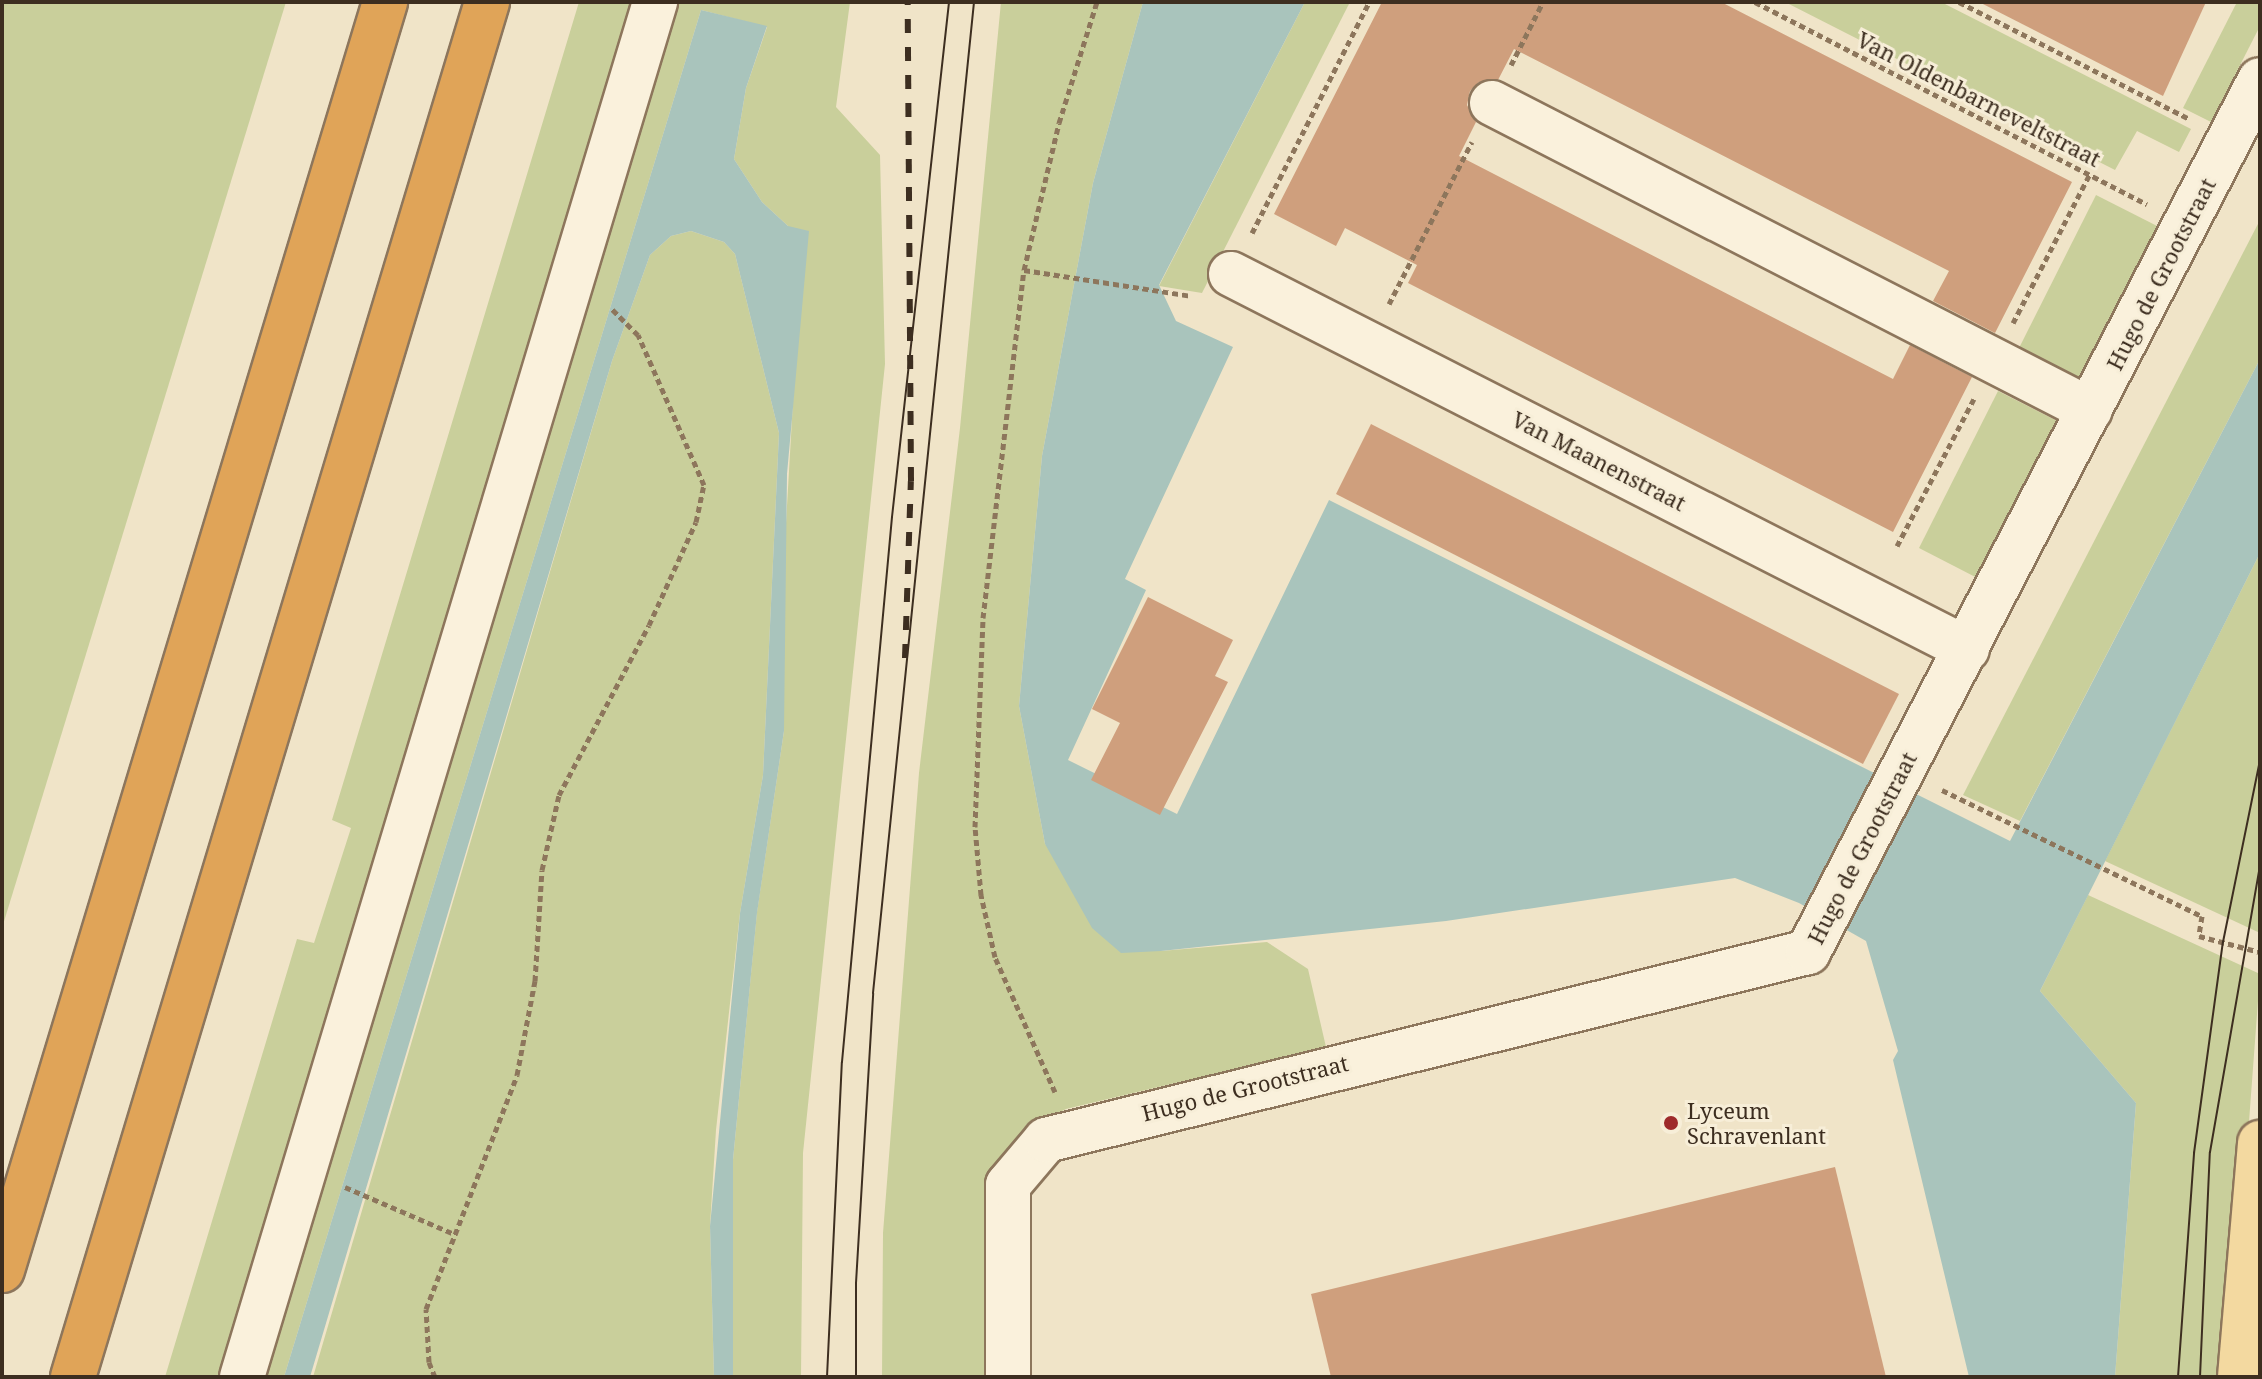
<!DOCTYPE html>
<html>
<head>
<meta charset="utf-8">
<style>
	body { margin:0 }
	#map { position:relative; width:2262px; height:1379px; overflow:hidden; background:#f0e4c8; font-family:"Noto Serif",serif }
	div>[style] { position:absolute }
	.green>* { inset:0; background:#c9cf9b }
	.water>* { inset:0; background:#a9c4bc }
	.building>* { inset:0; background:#cf9f7d }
	.path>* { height:5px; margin-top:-2.5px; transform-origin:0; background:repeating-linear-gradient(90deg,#8d765c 0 6px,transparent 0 10px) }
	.roads { filter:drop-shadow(2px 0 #8d765c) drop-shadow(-2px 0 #8d765c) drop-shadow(0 2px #8d765c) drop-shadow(0 -2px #8d765c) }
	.minor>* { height:44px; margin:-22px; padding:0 22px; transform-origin:22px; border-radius:22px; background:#faf1dc }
	.major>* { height:44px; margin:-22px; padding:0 22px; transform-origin:22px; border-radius:22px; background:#f3d9a0 }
	.highway>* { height:44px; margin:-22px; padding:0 22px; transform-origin:22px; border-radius:22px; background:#e0a458 }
	.tram>* { height:2px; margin:-1px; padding:0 1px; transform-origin:1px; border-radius:1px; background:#3d2e20 }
	.rail>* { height:6px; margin-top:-3px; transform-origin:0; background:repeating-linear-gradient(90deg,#3d2e20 0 14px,transparent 0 28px) }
	.dots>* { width:22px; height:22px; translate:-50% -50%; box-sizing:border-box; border:4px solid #f7eed8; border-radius:50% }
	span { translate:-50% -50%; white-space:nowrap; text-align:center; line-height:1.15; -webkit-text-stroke:6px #f7eed8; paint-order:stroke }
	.street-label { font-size:22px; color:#3d2e20 }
	.poi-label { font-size:22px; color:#3d2e20 }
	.left { translate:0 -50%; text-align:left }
	.frame { position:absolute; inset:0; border:4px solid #3d2e20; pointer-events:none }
</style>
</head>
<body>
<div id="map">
	<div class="green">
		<div style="clip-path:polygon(2px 2px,286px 2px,2px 928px)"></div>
		<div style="clip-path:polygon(579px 2px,644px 2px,235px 1377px,165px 1377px,297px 939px,314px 943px,351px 828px,332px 820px)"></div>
		<div style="clip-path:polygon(667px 2px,850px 2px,836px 107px,880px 155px,885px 364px,803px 1153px,801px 1377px,733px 1377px,733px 1160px,757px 912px,784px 731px,784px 558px,794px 384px,788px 226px,762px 202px,734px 159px,746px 88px,767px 27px,701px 10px,284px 1377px,253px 1377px)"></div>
		<div style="clip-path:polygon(1001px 2px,1143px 2px,1093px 183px,1042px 456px,1019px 706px,1045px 844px,1161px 951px,1267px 942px,1308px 969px,1326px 1047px,1066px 1109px,1044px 1120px,987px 1197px,985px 1377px,882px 1377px,883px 1233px,919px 773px,960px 428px)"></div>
		<div style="clip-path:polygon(1305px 2px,1350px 2px,1202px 293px,1159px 286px)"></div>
		<div style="clip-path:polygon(1785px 2px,1941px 2px,2191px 129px,2179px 152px,2137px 131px,2115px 170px)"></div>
		<div style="clip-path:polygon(2237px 2px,2260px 2px,2260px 26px,2211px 122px,2183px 108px)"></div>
		<div style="clip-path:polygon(2096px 195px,2165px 230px,2085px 387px,2017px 352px)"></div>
		<div style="clip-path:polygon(2260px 220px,2260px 359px,2020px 821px,1963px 795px)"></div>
		<div style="clip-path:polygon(691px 231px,724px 242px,735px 254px,779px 433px,763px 775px,740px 913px,716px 1130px,710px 1226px,714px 1377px,313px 1377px,612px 361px,650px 255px,671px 236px)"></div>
		<div style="clip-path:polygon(1998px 391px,2067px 426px,1987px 583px,1919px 548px)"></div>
		<div style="clip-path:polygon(2260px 553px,2260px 933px,2105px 861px)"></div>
		<div style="clip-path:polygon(2088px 895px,2260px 974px,2230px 1377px,2115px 1377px,2136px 1103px,2040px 991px)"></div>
	</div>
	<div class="water">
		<div style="clip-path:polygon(1143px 2px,1305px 2px,1159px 285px,1176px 321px,1233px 347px,1125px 579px,1146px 590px,1068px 760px,1177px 814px,1329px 500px,2010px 841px,2260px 359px,2260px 553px,2040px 991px,2136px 1103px,2115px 1377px,1969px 1377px,1893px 1060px,1898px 1051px,1866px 941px,1799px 903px,1735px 878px,1446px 921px,1161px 951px,1121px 953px,1092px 928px,1045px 844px,1019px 706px,1042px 456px,1093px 183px)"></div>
		<div style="clip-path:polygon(701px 10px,767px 26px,746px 88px,734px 159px,762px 202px,788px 226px,809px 231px,787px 474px,784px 731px,757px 913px,733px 1160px,733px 1377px,714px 1377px,710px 1226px,740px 913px,763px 775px,779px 433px,735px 254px,724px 242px,691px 231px,671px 236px,650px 255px,612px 361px,310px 1377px,284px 1377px)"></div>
	</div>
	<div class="building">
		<div style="clip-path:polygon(1382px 2px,1721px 2px,2072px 182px,1995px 333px,1933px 301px,1949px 271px,1514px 49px,1498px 80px,1479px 82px,1470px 91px,1467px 105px,1476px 122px,1459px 156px,1893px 379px,1910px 345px,1972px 377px,1893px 532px,1408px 283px,1417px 265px,1345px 228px,1336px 246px,1274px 214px)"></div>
		<div style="clip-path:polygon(1979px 2px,2206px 2px,2163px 96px)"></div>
		<div style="clip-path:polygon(1371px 424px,1899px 694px,1863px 764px,1336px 494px)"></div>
		<div style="clip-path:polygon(1148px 597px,1233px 640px,1215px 676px,1228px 682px,1160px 815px,1091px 780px,1120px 723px,1092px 709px)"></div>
		<div style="clip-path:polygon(1835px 1167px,1886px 1377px,1331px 1377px,1311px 1294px)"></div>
	</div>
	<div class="path">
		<div style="left:1755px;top:2px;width:441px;rotate:27.3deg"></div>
		<div style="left:1959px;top:2px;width:259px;rotate:26.9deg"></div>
		<div style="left:1511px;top:65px;width:71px;rotate:-63.1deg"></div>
		<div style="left:1252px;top:233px;width:259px;rotate:-63.1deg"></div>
		<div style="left:1024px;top:270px;width:169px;rotate:8.8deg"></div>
		<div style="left:1389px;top:304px;width:182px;rotate:-62.9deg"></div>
		<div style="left:2013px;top:323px;width:168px;rotate:-62.7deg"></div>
		<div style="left:1897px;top:546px;width:166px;rotate:-62.4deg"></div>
		<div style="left:1942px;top:790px;width:289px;rotate:25.9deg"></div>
		<div style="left:2202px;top:916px;width:20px;rotate:99deg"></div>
		<div style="left:2199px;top:936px;width:63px;rotate:14.7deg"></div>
		<div style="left:1055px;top:1092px;width:148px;rotate:-114deg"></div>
		<div style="left:995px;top:957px;width:64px;rotate:-102.7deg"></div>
		<div style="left:981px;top:895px;width:68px;rotate:-95deg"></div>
		<div style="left:975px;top:827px;width:209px;rotate:-87.8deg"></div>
		<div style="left:983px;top:618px;width:350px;rotate:-83.3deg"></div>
		<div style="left:1024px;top:270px;width:151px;rotate:-76.6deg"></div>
		<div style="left:1059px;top:123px;width:127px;rotate:-72.6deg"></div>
		<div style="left:345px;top:1187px;width:119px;rotate:23.3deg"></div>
		<div style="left:435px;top:1377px;width:16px;rotate:-112deg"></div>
		<div style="left:429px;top:1362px;width:53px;rotate:-93.2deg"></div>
		<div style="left:426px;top:1309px;width:251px;rotate:-68.7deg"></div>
		<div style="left:517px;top:1075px;width:96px;rotate:-79.2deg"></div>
		<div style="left:535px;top:981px;width:111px;rotate:-86.4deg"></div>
		<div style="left:542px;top:870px;width:77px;rotate:-77.2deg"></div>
		<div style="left:559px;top:795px;width:192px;rotate:-62.1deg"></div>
		<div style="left:649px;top:625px;width:113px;rotate:-65.5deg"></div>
		<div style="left:696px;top:522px;width:38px;rotate:-78deg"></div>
		<div style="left:704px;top:485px;width:164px;rotate:-113.7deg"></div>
		<div style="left:638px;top:335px;width:40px;rotate:-135deg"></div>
	</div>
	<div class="roads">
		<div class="minor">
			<div style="left:1492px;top:103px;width:672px;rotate:27.17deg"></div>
			<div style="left:1231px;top:274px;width:826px;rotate:27deg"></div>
			<div style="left:242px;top:1377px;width:1436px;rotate:-73.28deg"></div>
			<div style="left:1008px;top:1377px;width:192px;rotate:-90deg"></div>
			<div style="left:1008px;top:1185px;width:59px;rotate:-49.8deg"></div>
			<div style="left:1046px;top:1140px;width:785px;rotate:-13.86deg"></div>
			<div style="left:1808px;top:952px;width:982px;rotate:-62.6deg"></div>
		</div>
		<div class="major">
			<div style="left:2240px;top:1377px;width:235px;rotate:-85.1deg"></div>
		</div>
		<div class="highway">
			<div style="left:2px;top:1270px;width:1325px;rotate:-73.19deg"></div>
			<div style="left:73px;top:1377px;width:1436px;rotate:-73.24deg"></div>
		</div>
	</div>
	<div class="tram">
		<div style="left:827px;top:1377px;width:315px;rotate:-87.3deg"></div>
		<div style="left:842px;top:1062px;width:547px;rotate:-84.76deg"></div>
		<div style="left:892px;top:517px;width:518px;rotate:-83.68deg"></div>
		<div style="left:856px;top:1377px;width:94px;rotate:-90deg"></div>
		<div style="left:856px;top:1283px;width:290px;rotate:-86.6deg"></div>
		<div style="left:873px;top:993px;width:996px;rotate:-84.18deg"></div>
		<div style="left:2178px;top:1377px;width:225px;rotate:-85.9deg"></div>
		<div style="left:2194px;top:1153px;width:213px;rotate:-82.2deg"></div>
		<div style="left:2223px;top:942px;width:186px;rotate:-78.5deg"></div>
		<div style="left:2200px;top:1377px;width:225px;rotate:-87.5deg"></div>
		<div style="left:2210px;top:1152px;width:291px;rotate:-80.1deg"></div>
	</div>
	<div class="rail">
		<div style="left:905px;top:658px;width:177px;rotate:-88.1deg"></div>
		<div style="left:911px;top:481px;width:479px;rotate:-90.4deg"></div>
	</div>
	<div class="dots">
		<div style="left:1671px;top:1123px;background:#9e2a2b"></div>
	</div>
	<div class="street-label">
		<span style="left:1979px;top:99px;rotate:27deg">Van Oldenbarneveltstraat</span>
		<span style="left:2161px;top:274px;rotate:-63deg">Hugo de Grootstraat</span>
		<span style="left:1599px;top:461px;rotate:27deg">Van Maanenstraat</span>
		<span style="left:1862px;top:848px;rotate:-63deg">Hugo de Grootstraat</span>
		<span style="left:1245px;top:1088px;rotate:-14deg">Hugo de Grootstraat</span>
	</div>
	<div class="poi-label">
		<span class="left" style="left:1687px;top:1123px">Lyceum<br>Schravenlant</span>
	</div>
	<div class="frame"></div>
</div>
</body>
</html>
